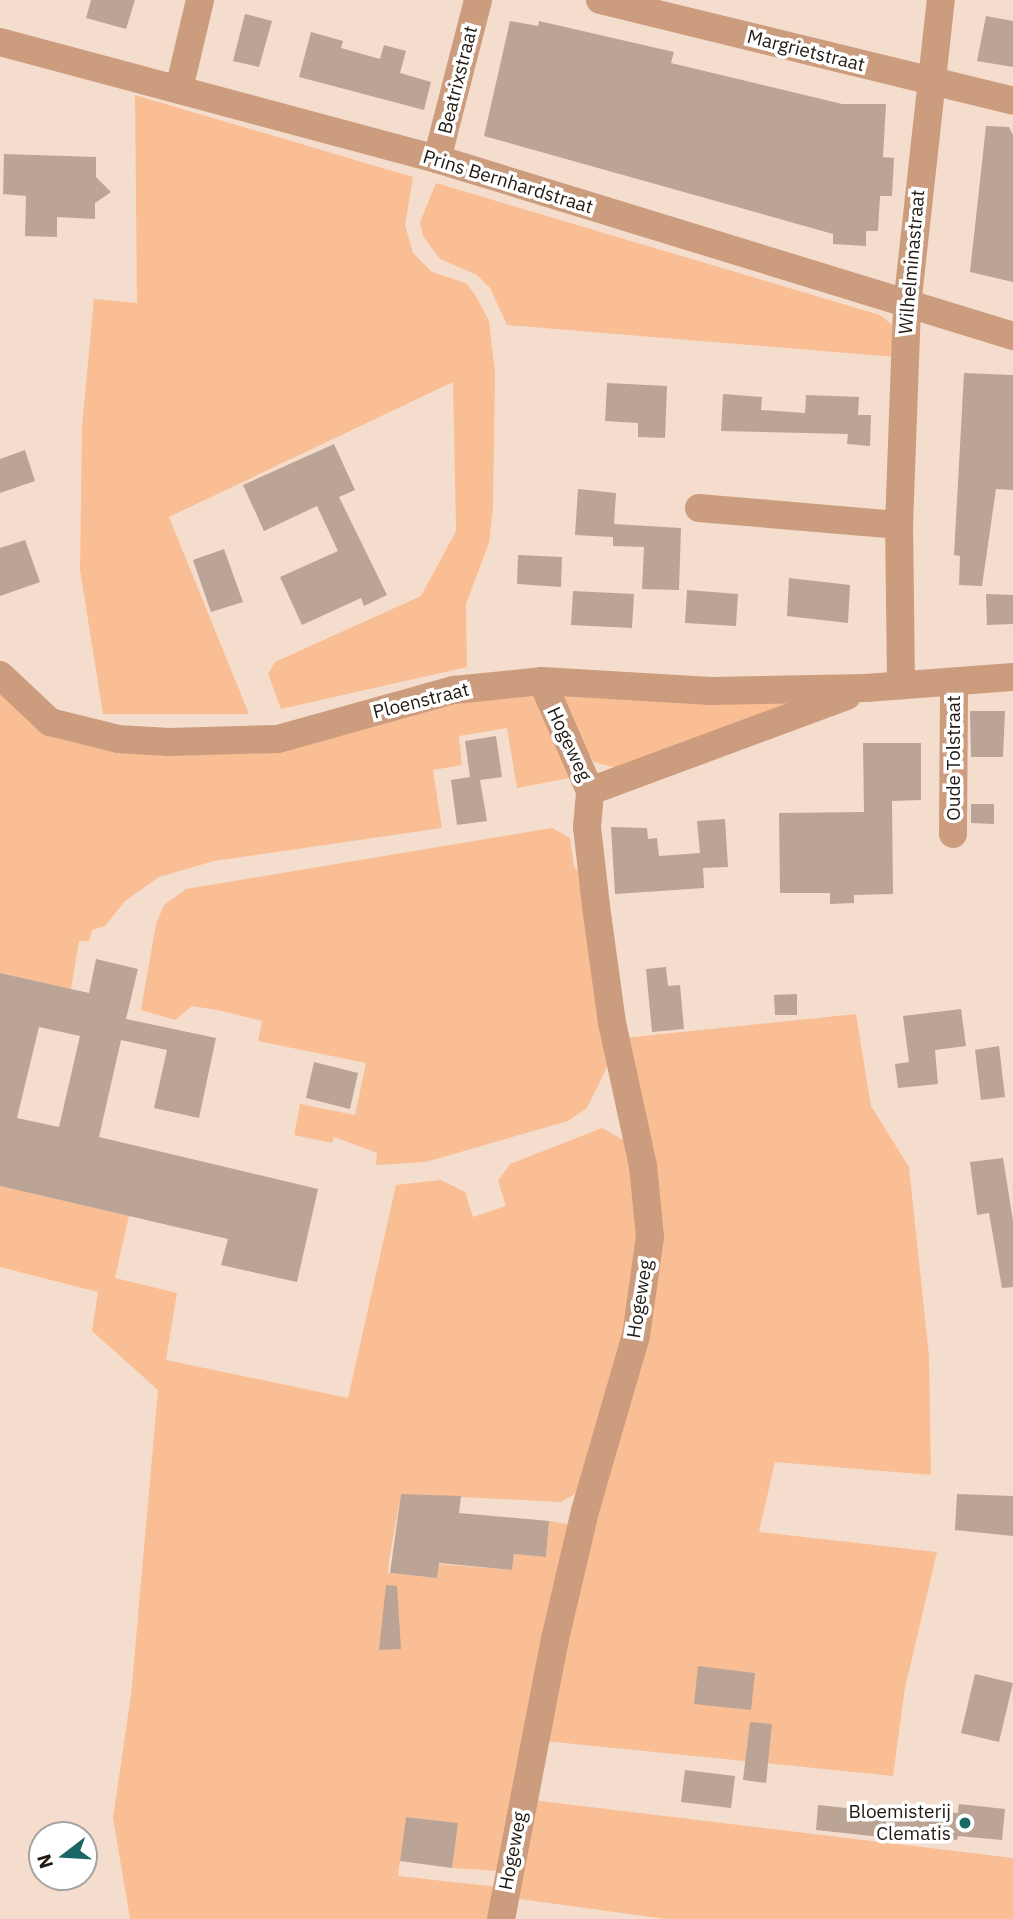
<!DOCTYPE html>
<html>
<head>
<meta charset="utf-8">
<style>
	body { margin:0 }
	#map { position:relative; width:1013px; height:1919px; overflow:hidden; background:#f5ddcd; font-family:"IBM Plex Sans",sans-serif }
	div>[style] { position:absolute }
	.green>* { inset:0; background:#fabe95 }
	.building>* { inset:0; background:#bba495 }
	.minor>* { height:28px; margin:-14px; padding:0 14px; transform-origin:14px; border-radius:14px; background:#cb9c7d }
	.dots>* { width:19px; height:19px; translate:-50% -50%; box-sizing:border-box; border:4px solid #fff; border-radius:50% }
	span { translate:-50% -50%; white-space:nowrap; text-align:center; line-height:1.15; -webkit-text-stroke:7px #fff; paint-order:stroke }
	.street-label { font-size:19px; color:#211913 }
	.poi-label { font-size:19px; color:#211913 }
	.right { translate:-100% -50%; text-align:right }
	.north { position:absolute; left:28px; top:1821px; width:70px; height:70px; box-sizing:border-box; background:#fff; border:2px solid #a6a3a1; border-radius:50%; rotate:253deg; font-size:19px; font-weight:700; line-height:28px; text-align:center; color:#211913 }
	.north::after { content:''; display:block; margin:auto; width:24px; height:32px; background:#1a6765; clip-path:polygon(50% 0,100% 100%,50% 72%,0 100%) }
</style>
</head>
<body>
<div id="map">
	<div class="green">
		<div style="clip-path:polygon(135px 95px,413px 177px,405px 225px,413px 253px,432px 272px,466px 283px,476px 296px,489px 321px,495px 373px,493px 508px,489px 543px,466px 604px,467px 667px,281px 709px,268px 674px,275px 662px,421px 596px,456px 531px,453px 382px,169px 517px,249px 714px,103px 714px,80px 570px,82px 426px,94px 299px,137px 303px)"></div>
		<div style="clip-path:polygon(436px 183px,880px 315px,895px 327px,894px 357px,507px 325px,490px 288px,477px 275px,440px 259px,423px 236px,420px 222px)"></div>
		<div style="clip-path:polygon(0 691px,171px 751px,405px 706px,526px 693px,534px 696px,575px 777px,517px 788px,507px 728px,459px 736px,462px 765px,433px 770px,442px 828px,214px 861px,159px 877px,125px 901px,105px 926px,92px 930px,89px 941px,79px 941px,71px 989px,0 973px)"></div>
		<div style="clip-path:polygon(564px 694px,797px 699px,623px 770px,594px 762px,559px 702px)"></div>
		<div style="clip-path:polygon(552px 828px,570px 838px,574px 866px,584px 881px,608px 1065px,587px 1108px,568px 1121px,426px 1162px,376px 1165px,377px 1153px,334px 1137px,332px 1143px,294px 1135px,300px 1104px,355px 1115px,366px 1063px,258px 1041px,262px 1021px,222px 1011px,192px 1006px,175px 1020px,141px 1010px,156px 924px,164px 905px,186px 889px)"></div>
		<div style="clip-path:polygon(856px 1014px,871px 1106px,909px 1167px,929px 1356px,931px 1475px,775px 1462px,759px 1532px,937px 1552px,905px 1688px,893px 1776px,544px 1741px,600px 1488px,643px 1333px,624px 1038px)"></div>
		<div style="clip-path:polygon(602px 1128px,629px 1143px,641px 1239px,615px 1373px,578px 1492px,561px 1502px,401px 1494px,389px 1560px,388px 1573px,437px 1578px,438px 1564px,512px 1570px,514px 1554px,546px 1557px,549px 1521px,571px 1525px,500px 1871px,452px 1868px,457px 1823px,406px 1817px,398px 1876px,499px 1887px,492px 1919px,130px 1919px,113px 1818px,131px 1695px,158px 1390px,92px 1331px,98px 1292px,0 1267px,0 1186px,129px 1216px,115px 1278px,177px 1293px,166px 1360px,348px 1398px,396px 1185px,441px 1180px,465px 1192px,473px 1217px,506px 1206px,498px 1181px,510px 1164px)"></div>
		<div style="clip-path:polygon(532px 1800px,1013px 1858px,1013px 1919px,666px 1919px,512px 1898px)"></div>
	</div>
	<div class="building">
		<div style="clip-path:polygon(91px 0,135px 0,126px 29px,86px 18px)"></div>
		<div style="clip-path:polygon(245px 14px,272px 21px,259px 67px,233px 61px)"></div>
		<div style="clip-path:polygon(986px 16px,1013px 21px,1013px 67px,977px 61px)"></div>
		<div style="clip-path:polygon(510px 21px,538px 26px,539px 21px,674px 52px,671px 63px,842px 104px,886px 104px,883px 157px,894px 158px,892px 196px,880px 196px,878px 231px,866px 231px,866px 246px,833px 244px,833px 234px,484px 136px)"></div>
		<div style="clip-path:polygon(311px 32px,343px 41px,341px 48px,380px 59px,384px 45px,406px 51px,400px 73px,431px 82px,424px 110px,299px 77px)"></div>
		<div style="clip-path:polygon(986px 126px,1009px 127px,1013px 135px,1013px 282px,970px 272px)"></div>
		<div style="clip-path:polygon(4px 154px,96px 157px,96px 177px,111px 192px,95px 203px,95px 219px,57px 217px,57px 237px,25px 236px,26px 196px,3px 194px)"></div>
		<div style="clip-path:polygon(964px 373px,1013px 375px,1013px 490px,996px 489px,982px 586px,959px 585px,960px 556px,954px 555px)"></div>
		<div style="clip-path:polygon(607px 383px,667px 386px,665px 438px,638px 437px,638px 423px,605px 421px)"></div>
		<div style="clip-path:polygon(723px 394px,762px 397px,761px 410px,805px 413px,806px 395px,859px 397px,858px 415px,871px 415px,870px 446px,847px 444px,848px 434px,721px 431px)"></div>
		<div style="clip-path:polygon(334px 444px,355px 490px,339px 497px,387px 595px,364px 606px,361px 598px,302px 625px,280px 577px,338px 551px,317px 506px,264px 531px,243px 485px)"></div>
		<div style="clip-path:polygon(25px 450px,35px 481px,0 493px,0 459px)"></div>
		<div style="clip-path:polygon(578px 489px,616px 493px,614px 524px,681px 528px,679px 590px,642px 589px,644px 547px,613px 546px,613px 537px,575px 535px)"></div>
		<div style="clip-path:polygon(25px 540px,40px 582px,0 596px,0 548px)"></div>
		<div style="clip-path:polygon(224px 549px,243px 602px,211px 612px,193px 560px)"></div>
		<div style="clip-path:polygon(518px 555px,562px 557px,561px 587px,517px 584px)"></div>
		<div style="clip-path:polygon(789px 578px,850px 585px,848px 623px,787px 616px)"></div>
		<div style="clip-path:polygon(687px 590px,738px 594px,736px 626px,685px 623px)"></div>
		<div style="clip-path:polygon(573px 591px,634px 594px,632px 628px,571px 625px)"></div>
		<div style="clip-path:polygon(986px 594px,1013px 595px,1013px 624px,987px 625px)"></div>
		<div style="clip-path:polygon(970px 711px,1005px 711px,1003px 757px,971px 757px)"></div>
		<div style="clip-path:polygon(496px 736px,502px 777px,480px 780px,487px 821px,457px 825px,451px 780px,470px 777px,465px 741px)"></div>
		<div style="clip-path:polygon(863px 743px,921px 743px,921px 800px,892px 801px,893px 894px,854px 895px,854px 903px,830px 904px,830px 893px,780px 893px,779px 813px,864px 812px)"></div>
		<div style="clip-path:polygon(971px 804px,994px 804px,994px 824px,971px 823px)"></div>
		<div style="clip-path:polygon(725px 819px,728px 867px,703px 868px,704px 888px,615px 894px,611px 827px,647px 828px,648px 839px,657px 838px,659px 856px,700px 853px,697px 821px)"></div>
		<div style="clip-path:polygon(evenodd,96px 959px,138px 969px,126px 1019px,216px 1038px,199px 1118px,154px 1108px,167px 1050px,121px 1040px,99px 1137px,318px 1189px,297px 1282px,221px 1265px,228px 1239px,0 1186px,0 973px,89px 993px,96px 959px,39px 1027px,80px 1036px,59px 1127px,17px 1118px,39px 1027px)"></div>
		<div style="clip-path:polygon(666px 967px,668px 986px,680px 985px,684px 1029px,652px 1032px,646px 969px)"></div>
		<div style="clip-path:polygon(797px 994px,797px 1015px,775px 1015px,774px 995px)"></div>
		<div style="clip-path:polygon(961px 1009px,966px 1046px,935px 1050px,938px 1084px,898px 1088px,895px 1064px,909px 1062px,903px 1016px)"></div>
		<div style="clip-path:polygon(999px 1046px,1005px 1097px,981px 1100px,975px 1050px)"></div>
		<div style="clip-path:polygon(314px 1062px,358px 1073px,350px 1109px,306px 1098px)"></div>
		<div style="clip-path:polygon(1003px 1158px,1013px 1221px,1013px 1287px,1002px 1288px,989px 1213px,977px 1215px,970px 1162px)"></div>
		<div style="clip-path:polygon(401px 1494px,461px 1496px,459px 1513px,549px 1521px,546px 1557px,514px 1554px,512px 1570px,439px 1563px,437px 1578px,390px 1573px)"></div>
		<div style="clip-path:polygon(957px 1494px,1013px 1496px,1013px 1536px,955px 1530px)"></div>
		<div style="clip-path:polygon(386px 1585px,397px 1586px,401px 1649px,379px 1650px)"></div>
		<div style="clip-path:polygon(698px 1666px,755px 1673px,751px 1710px,694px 1704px)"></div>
		<div style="clip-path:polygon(975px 1674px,1013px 1683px,999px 1742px,961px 1733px)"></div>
		<div style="clip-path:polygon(750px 1722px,772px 1724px,766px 1783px,743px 1780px)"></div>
		<div style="clip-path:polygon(685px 1770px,735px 1776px,731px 1808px,681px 1802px)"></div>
		<div style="clip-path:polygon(959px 1804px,1005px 1809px,1002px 1840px,958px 1836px,957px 1840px,919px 1836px,919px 1841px,816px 1830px,818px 1805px,929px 1817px,929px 1810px,958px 1813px)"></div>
		<div style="clip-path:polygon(406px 1817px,458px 1823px,452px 1868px,400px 1861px)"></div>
	</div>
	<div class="minor">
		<div style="left:600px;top:0;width:425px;rotate:13.7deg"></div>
		<div style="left:0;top:42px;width:452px;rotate:15deg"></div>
		<div style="left:437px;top:159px;width:603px;rotate:17.08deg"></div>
		<div style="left:179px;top:89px;width:91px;rotate:-76.7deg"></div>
		<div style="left:437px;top:159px;width:164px;rotate:-75.5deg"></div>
		<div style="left:699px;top:508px;width:201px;rotate:4.9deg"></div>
		<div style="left:0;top:675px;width:69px;rotate:43.2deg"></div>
		<div style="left:50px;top:722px;width:70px;rotate:14deg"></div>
		<div style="left:118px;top:739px;width:51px;rotate:3.4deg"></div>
		<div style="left:169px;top:742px;width:109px;rotate:-1.6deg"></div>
		<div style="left:278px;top:739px;width:183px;rotate:-15.6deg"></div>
		<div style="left:454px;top:690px;width:88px;rotate:-5.8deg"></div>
		<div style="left:542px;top:681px;width:169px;rotate:3.4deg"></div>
		<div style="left:711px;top:691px;width:155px;rotate:-1.1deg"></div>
		<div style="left:866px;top:688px;width:147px;rotate:-4.3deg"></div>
		<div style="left:901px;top:682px;width:157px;rotate:-90.7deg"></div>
		<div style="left:899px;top:525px;width:219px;rotate:-87.9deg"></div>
		<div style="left:907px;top:306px;width:308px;rotate:-83.7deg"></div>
		<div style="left:590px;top:791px;width:274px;rotate:-20.3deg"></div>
		<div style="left:953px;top:834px;width:152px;rotate:-89.6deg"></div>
		<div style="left:501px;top:1919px;width:285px;rotate:-79.1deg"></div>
		<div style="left:555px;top:1639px;width:131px;rotate:-76.8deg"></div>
		<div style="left:585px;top:1511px;width:182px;rotate:-73.8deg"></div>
		<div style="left:636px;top:1336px;width:100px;rotate:-82deg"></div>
		<div style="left:650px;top:1237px;width:71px;rotate:-95.6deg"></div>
		<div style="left:643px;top:1166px;width:146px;rotate:-102.2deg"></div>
		<div style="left:612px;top:1023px;width:118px;rotate:-97.8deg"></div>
		<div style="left:596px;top:906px;width:80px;rotate:-96.5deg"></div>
		<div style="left:587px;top:827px;width:36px;rotate:-85deg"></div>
		<div style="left:590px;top:791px;width:120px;rotate:-113.6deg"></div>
	</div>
	<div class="dots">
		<div style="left:965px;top:1823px;background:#1a6765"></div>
	</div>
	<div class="street-label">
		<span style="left:806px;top:51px;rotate:14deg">Margrietstraat</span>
		<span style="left:458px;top:80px;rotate:-76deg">Beatrixstraat</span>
		<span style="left:508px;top:182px;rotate:17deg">Prins Bernhardstraat</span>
		<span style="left:912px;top:262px;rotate:-85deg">Wilhelminastraat</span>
		<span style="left:421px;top:701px;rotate:-14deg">Ploenstraat</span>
		<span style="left:569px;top:744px;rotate:65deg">Hogeweg</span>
		<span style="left:954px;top:758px;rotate:-90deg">Oude Tolstraat</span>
		<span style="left:640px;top:1299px;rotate:-81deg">Hogeweg</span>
		<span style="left:513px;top:1851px;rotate:-79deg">Hogeweg</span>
	</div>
	<div class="poi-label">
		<span class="right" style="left:951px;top:1823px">Bloemisterij<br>Clematis</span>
	</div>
	<div class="north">N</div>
</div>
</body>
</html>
